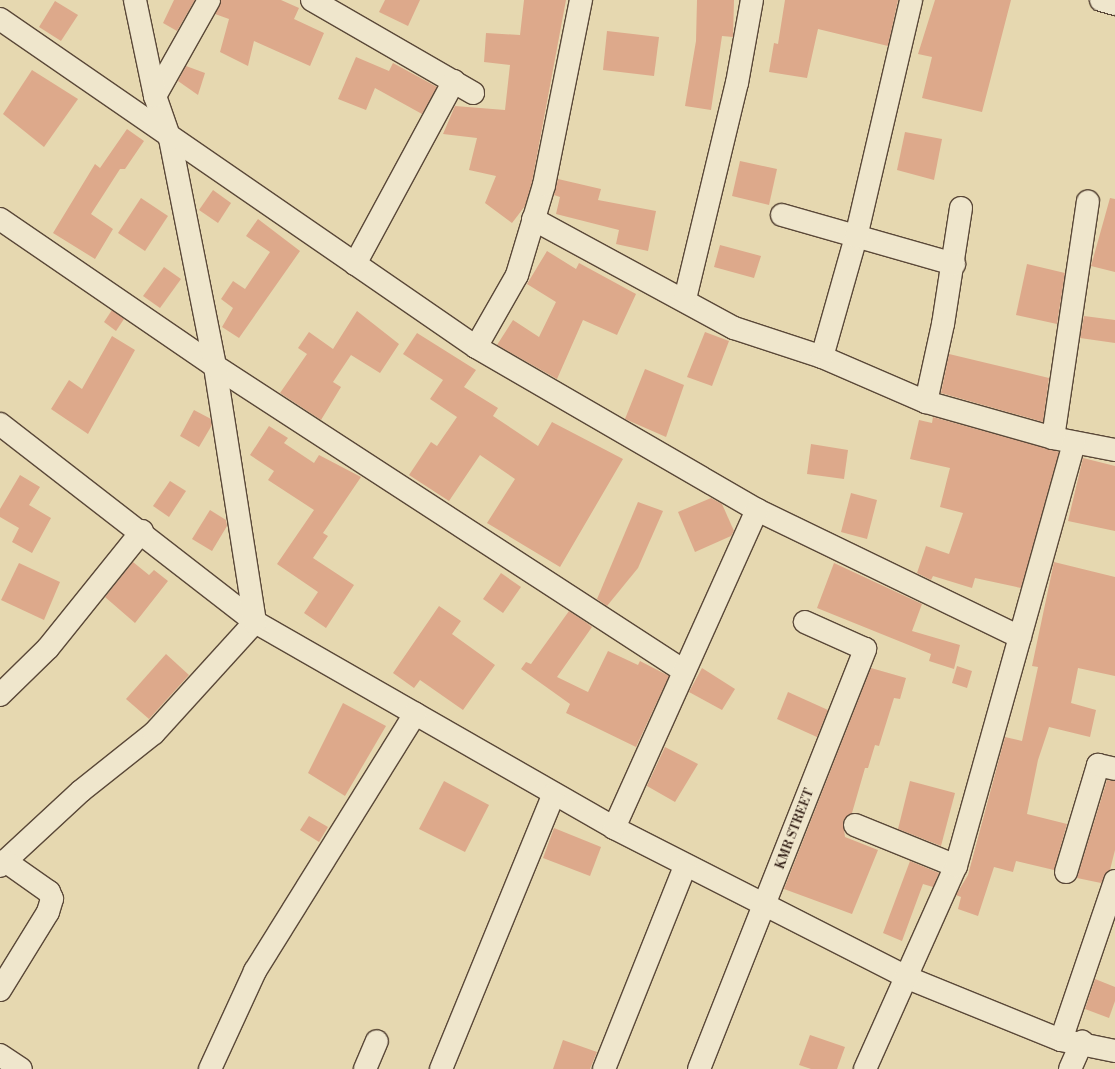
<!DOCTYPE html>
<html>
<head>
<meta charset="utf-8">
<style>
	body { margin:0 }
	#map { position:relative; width:1115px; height:1069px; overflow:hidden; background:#e6d8b0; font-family:"Libre Bodoni",serif }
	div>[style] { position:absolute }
	.building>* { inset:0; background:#dda98b }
	.roads { filter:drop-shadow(1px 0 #5a4838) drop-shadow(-1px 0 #5a4838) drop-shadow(0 1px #5a4838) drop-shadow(0 -1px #5a4838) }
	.minor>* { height:22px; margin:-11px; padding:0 11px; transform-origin:11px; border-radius:11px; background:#efe6cc }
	span { translate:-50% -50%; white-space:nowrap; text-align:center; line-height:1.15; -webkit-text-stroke:3px #efe6cc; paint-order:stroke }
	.street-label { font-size:13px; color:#2c1810 }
</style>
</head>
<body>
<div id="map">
	<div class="building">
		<div style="clip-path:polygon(174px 0,195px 0,177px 31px,163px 23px)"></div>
		<div style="clip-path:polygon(221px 0,281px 0,299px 8px,294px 19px,324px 33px,310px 66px,254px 41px,248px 66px,220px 52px,229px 19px,215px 14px)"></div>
		<div style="clip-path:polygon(385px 0,420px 0,408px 26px,379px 12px)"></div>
		<div style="clip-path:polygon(524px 0,566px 0,532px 182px,525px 206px,512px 223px,485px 203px,496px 176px,469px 170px,477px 138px,443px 134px,455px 106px,505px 110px,510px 65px,484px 62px,486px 33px,520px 35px)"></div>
		<div style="clip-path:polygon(697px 0,734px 0,733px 37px,722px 36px,711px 110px,685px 106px,696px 41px)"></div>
		<div style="clip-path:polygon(785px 0,898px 0,888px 46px,818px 29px,807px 78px,769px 72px,774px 43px,778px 44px)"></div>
		<div style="clip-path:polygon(935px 0,1011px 0,982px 112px,922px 98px,932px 57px,918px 54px)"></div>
		<div style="clip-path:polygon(55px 1px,78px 15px,61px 41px,39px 27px)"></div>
		<div style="clip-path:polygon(607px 31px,659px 37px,654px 76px,603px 70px)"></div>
		<div style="clip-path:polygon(356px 57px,389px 71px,393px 63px,437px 87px,422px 114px,375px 88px,366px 110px,338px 99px)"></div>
		<div style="clip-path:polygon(186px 66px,205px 73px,198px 95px,178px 81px)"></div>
		<div style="clip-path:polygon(32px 70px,78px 99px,44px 147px,3px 114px)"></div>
		<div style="clip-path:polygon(127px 129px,144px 141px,125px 169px,120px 169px,91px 214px,113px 229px,95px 259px,53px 233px,95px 164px,100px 168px)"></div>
		<div style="clip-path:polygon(905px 132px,942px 139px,934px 180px,897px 170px)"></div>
		<div style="clip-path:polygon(740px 161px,777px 169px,769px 205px,732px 196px)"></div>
		<div style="clip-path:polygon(558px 179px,601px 189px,598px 200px,656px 211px,648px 251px,616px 244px,619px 230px,556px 214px,560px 197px,554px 195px)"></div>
		<div style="clip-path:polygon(213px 190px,231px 203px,218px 223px,199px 210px)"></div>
		<div style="clip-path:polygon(141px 198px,168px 216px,145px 251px,118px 233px)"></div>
		<div style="clip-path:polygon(1110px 198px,1115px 199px,1115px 272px,1091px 266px)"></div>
		<div style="clip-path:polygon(258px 219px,300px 251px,239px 338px,222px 327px,233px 308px,221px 299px,233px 281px,245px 289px,270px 252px,246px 236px)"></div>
		<div style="clip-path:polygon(720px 245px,761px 256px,754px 278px,714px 267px)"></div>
		<div style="clip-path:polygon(547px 251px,576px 269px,579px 263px,636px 294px,617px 335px,583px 320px,557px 379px,497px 345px,513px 320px,539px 337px,556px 302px,527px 284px)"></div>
		<div style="clip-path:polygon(1027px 264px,1065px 273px,1057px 324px,1016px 315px)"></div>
		<div style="clip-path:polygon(164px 267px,181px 279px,160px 308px,143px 296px)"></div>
		<div style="clip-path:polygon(112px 310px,124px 319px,116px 331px,104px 322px)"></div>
		<div style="clip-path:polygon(357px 311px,399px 344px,380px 373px,351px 355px,333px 382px,341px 387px,321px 420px,280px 393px,307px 354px,298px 348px,309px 332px,333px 349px)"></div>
		<div style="clip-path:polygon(1084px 316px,1115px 320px,1115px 343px,1080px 338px)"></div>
		<div style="clip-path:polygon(705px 332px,729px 341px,712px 386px,687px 377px)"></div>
		<div style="clip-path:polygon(417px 333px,476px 370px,464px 387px,498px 408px,493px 416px,538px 446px,552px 422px,623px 459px,560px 567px,487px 523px,515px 479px,480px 455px,449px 501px,409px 475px,431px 442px,437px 446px,457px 417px,430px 399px,443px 380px,403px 354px)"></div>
		<div style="clip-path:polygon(112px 336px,135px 350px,88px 434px,51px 409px,69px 380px,82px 389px)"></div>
		<div style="clip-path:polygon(949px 354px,1049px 378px,1043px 422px,941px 393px)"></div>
		<div style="clip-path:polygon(645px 369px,684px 385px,666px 437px,625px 419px)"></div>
		<div style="clip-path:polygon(194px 410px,211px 419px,212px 425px,199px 447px,180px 436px)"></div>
		<div style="clip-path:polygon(933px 417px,1059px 452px,1021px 588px,975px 578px,972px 588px,933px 576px,931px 580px,917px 573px,926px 546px,949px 554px,963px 513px,940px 507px,950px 468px,910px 459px,919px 420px,932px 423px)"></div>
		<div style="clip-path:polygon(269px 426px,288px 438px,284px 443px,314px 463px,319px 455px,361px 477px,323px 533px,328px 536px,313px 558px,354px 585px,326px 628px,304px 613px,318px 592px,277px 564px,314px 510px,268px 480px,274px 471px,250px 455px)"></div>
		<div style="clip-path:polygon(811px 444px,848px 450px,844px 479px,807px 474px)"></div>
		<div style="clip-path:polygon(1083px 458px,1115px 466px,1115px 531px,1068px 521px)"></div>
		<div style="clip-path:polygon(20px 475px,40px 487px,29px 505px,51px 518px,32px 553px,12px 542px,19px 528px,0 517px,0 509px)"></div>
		<div style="clip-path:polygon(170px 481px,186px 491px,169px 517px,153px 506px)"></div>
		<div style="clip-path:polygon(851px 493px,877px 500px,867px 539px,841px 532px)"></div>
		<div style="clip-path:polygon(711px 498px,722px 504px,734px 531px,731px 536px,695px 552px,678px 512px)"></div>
		<div style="clip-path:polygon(638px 502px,663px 511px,638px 568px,607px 606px,597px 599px)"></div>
		<div style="clip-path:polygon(210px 510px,226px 520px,227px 526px,212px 551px,192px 539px)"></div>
		<div style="clip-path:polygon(133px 562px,149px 575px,154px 570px,168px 581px,135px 623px,105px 597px)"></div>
		<div style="clip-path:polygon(1054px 562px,1115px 577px,1115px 676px,1078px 668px,1071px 703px,1096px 710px,1090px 737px,1049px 727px,1038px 760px,1027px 814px,1067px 824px,1054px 870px,1016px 861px,1013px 872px,994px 867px,978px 916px,958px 909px,961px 897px,956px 895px,968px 875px,1005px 737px,1022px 741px,1038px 667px,1032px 666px)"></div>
		<div style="clip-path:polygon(19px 563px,60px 582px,44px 620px,1px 600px)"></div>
		<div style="clip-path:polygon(834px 563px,922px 604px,912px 631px,960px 645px,954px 669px,929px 661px,931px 654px,817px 608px)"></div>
		<div style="clip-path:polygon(501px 573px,521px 587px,503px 613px,483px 599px)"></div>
		<div style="clip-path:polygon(439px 606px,461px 621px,452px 634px,495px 665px,463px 710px,420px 680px,414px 688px,393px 673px)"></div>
		<div style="clip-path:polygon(569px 611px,593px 627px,587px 624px,592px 627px,557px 677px,588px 692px,608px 651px,638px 665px,640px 661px,669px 676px,636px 747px,566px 713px,570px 704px,521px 669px,526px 662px,531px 664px)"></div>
		<div style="clip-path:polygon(166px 654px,189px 675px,149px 719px,126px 699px)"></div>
		<div style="clip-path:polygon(957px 666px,972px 671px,967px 688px,952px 683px)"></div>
		<div style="clip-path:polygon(702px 668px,735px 689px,722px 710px,689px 692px)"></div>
		<div style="clip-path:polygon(871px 668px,906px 678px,900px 699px,894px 698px,879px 746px,875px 745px,868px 768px,865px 768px,852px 813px,843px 821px,845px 837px,878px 850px,852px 914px,784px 889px)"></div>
		<div style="clip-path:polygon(788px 692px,828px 710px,817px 737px,777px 719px)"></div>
		<div style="clip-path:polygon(343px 703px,386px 726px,345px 796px,308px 773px)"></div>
		<div style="clip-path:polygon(665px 747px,698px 764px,675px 802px,647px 786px)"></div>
		<div style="clip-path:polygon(1107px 780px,1115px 781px,1115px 850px,1110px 870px,1101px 883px,1077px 878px)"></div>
		<div style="clip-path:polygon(444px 781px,489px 805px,465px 852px,419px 829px)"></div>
		<div style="clip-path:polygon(910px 781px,955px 793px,941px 846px,898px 829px)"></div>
		<div style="clip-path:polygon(309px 816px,328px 827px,319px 842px,300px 830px)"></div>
		<div style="clip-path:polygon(554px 828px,601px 847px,590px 876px,543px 858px)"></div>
		<div style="clip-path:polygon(910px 861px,939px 873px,933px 887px,923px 884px,902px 941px,883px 933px)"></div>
		<div style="clip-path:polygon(1095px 979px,1115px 987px,1115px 1001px,1109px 1018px,1085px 1009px)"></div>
		<div style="clip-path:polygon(810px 1035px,845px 1047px,837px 1069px,811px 1069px,799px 1065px)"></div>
		<div style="clip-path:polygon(563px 1040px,597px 1052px,590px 1069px,553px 1069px)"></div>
	</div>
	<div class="roads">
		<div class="minor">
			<div style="left:312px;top:0;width:186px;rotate:30deg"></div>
			<div style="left:1101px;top:0;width:15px;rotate:16deg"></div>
			<div style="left:0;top:19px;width:578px;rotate:34.57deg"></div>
			<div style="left:476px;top:347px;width:325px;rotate:30.1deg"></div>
			<div style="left:757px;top:510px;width:292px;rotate:25.8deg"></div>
			<div style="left:155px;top:96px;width:110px;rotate:-60.6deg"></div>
			<div style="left:961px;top:208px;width:117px;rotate:98.8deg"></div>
			<div style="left:943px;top:324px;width:80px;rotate:102.3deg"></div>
			<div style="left:926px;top:402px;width:132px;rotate:15.8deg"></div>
			<div style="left:1053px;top:438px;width:63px;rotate:11deg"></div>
			<div style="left:782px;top:215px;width:179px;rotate:15.9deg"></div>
			<div style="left:0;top:219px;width:260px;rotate:34.4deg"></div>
			<div style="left:215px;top:366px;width:559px;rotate:33.04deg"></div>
			<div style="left:533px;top:219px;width:229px;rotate:28.5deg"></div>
			<div style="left:734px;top:328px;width:93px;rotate:18.2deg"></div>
			<div style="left:822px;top:357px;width:113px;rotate:23.4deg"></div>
			<div style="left:355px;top:264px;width:208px;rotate:-61.6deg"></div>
			<div style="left:685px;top:299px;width:222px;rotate:-76.5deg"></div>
			<div style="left:737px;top:83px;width:84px;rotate:-79.8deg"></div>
			<div style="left:476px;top:347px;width:83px;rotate:-60.3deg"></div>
			<div style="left:517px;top:275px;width:94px;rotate:-73.3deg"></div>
			<div style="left:544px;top:185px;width:189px;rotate:-78.7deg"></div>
			<div style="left:822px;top:357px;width:125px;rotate:-74.2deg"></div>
			<div style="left:856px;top:237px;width:243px;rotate:-76.9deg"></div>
			<div style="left:0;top:424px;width:323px;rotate:37.8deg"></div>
			<div style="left:255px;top:622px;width:414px;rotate:29.8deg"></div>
			<div style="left:614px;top:828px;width:330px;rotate:27deg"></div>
			<div style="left:908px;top:978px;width:165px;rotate:22.1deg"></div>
			<div style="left:1061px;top:1040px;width:55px;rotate:11.5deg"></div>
			<div style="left:1053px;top:438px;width:239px;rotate:-81.6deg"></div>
			<div style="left:0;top:695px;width:67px;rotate:-44.4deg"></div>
			<div style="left:48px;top:648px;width:150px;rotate:-51.2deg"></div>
			<div style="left:855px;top:825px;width:109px;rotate:22.1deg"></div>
			<div style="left:614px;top:828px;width:349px;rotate:-65.8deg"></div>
			<div style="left:0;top:866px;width:110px;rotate:-42.8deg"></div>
			<div style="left:81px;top:791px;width:93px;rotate:-38.5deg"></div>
			<div style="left:154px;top:733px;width:150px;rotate:-47.7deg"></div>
			<div style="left:255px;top:622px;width:259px;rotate:-98.9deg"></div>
			<div style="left:215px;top:366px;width:231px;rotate:-101.2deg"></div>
			<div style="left:170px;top:139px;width:46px;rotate:-109.2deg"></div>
			<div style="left:155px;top:96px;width:98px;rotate:-101.8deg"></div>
			<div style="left:1066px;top:872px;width:112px;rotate:-73.3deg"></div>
			<div style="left:1098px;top:765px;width:17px;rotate:13deg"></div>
			<div style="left:0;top:990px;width:92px;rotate:-58.4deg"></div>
			<div style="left:48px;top:912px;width:14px;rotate:-73deg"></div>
			<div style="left:52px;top:899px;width:8px;rotate:-113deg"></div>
			<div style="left:49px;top:892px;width:54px;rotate:-144.8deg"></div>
			<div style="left:1061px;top:1040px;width:168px;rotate:-71.2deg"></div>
			<div style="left:0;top:1055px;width:25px;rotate:34deg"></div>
			<div style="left:210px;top:1069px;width:108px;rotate:-65.3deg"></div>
			<div style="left:255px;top:971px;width:303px;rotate:-58.1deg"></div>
			<div style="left:365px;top:1069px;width:30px;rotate:-67deg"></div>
			<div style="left:441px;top:1069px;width:297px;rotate:-67.7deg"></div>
			<div style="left:604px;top:1069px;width:219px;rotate:-68.2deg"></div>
			<div style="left:699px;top:1069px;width:452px;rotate:-68.4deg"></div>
			<div style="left:865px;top:649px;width:66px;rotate:-155.8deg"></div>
			<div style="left:865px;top:1069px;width:222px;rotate:-65.9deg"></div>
			<div style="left:956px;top:866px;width:439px;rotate:-74.4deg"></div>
			<div style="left:1070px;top:1069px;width:30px;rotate:-66deg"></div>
		</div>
	</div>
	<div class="street-label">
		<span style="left:795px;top:829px;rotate:-69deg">KMR STREET</span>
	</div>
</div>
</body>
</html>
